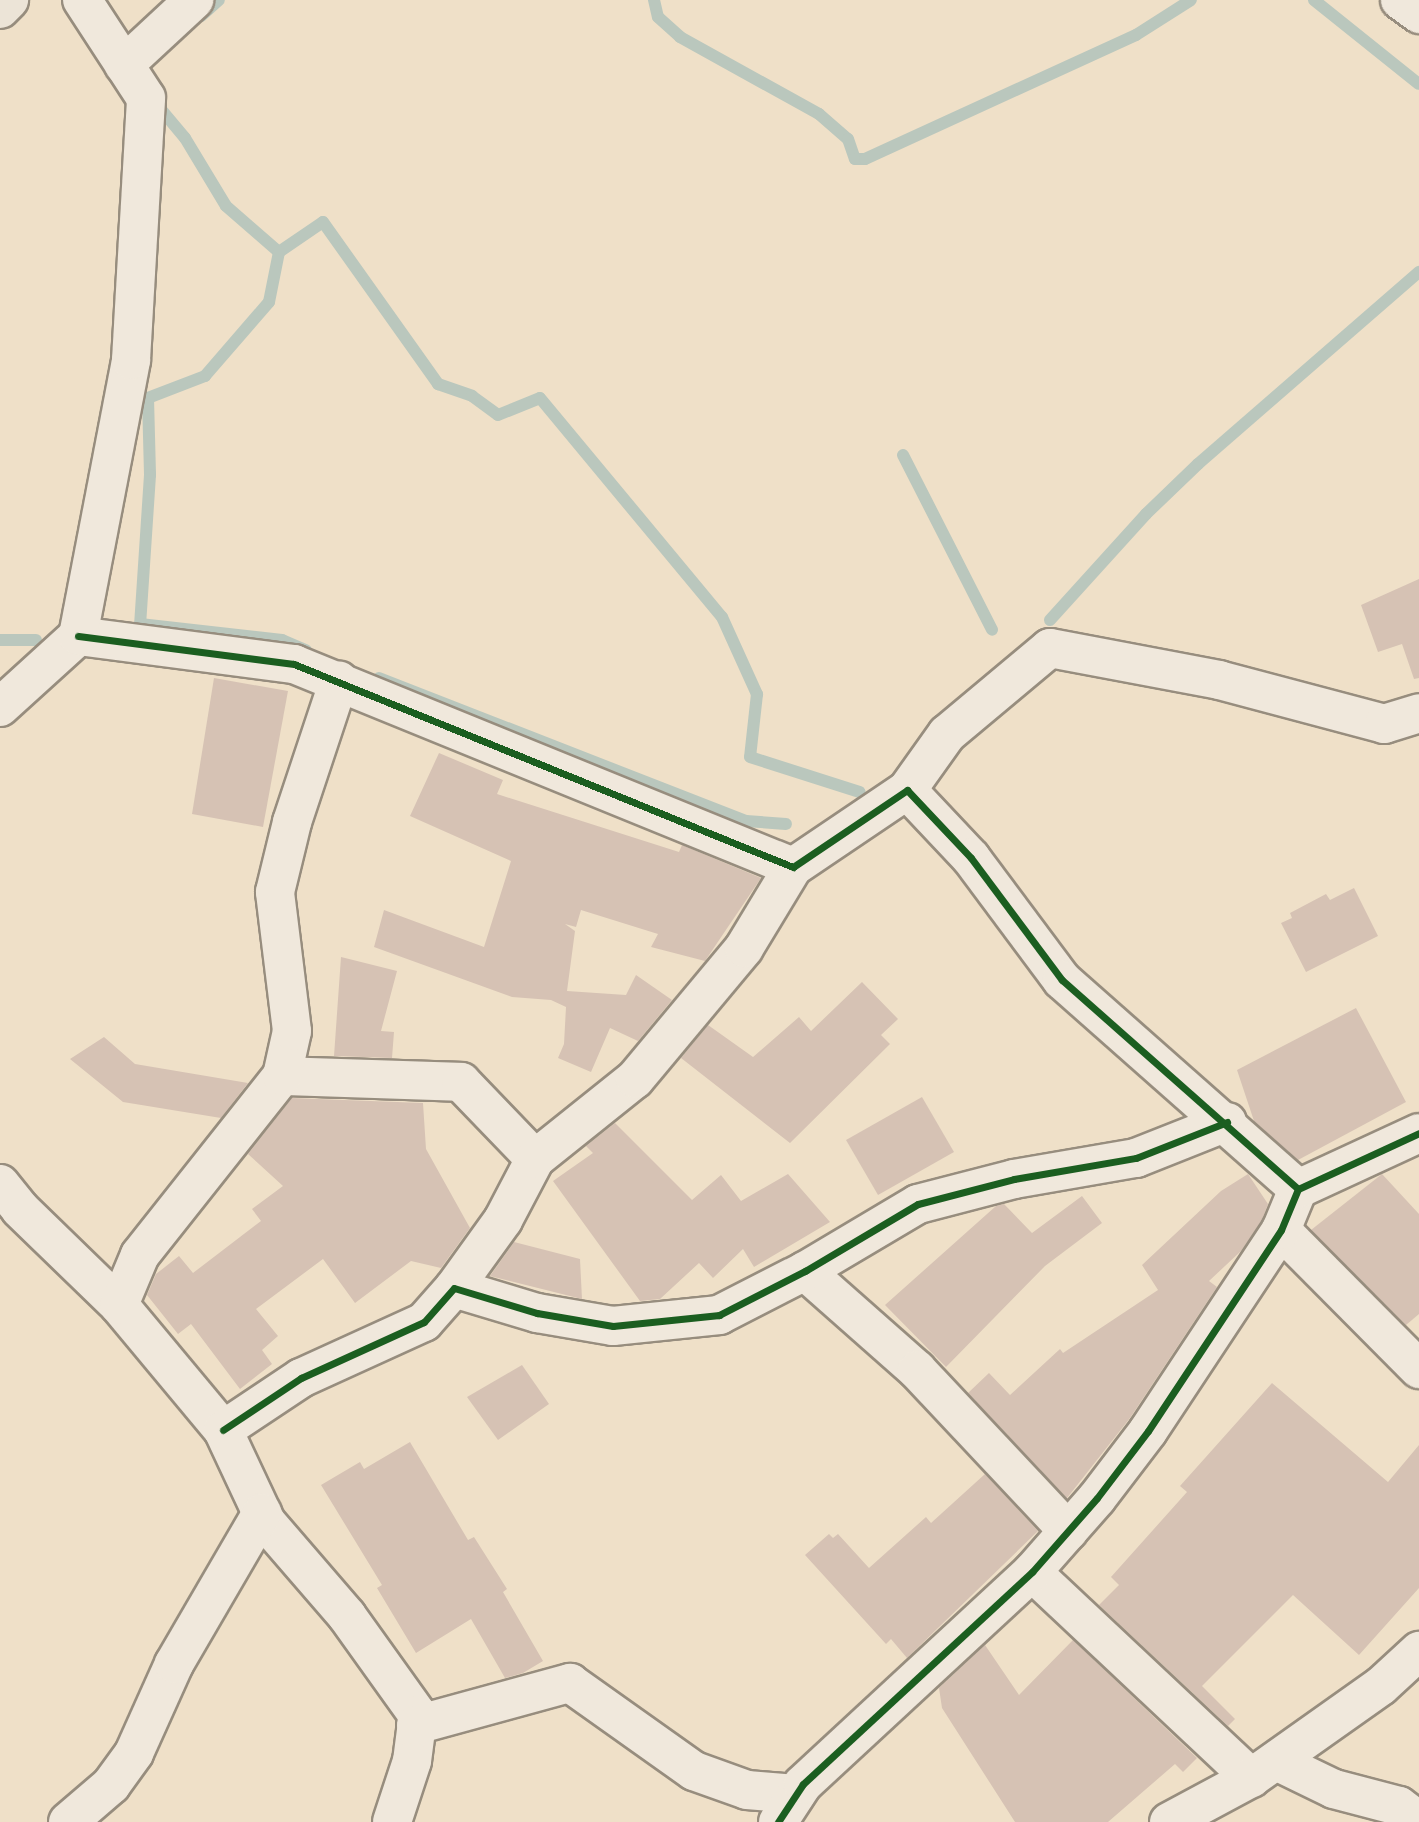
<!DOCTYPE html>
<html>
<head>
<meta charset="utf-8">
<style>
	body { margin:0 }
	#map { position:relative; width:1419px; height:1822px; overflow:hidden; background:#efe0c8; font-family:Alegreya,serif }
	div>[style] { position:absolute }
	.stream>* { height:12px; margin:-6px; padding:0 6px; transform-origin:6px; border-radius:6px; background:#bac7bd }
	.building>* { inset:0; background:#d6c2b4 }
	.roads { filter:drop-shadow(2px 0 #978d7e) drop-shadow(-2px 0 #978d7e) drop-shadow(0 2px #978d7e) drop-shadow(0 -2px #978d7e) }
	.minor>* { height:38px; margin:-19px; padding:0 19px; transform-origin:19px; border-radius:19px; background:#f0e8dc }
	.major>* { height:38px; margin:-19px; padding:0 19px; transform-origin:19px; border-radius:19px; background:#ece4d7 }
	.cycleway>* { height:7px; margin:-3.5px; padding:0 3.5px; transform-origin:3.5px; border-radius:3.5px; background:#1b5e20 }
	span { translate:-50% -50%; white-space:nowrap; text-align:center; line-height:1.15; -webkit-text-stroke:7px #feedd2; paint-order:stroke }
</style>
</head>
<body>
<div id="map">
	<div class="stream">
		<div style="left:654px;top:0;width:17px;rotate:77deg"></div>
		<div style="left:658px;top:17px;width:30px;rotate:42deg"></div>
		<div style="left:680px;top:37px;width:159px;rotate:29deg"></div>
		<div style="left:819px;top:114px;width:38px;rotate:41deg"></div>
		<div style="left:848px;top:139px;width:21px;rotate:71deg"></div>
		<div style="left:855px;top:159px;width:10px"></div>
		<div style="left:865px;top:159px;width:298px;rotate:-24.6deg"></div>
		<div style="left:1136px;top:35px;width:65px;rotate:-32.5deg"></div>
		<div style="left:1314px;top:0;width:134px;rotate:38.7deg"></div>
		<div style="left:201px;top:16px;width:24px;rotate:-42deg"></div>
		<div style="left:154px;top:101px;width:48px;rotate:50deg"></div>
		<div style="left:185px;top:138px;width:79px;rotate:58.9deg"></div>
		<div style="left:226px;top:206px;width:70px;rotate:41deg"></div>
		<div style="left:279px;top:252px;width:53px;rotate:-34.3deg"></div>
		<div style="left:323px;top:222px;width:199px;rotate:54.6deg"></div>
		<div style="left:438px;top:384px;width:36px;rotate:19deg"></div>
		<div style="left:472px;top:396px;width:32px;rotate:36deg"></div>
		<div style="left:498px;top:415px;width:45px;rotate:-22deg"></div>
		<div style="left:540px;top:398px;width:285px;rotate:50.3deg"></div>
		<div style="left:722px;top:617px;width:85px;rotate:65.6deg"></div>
		<div style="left:757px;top:694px;width:63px;rotate:96.3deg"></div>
		<div style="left:750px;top:757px;width:115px;rotate:17.7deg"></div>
		<div style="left:279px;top:252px;width:51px;rotate:101.3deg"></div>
		<div style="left:269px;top:302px;width:98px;rotate:130.9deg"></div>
		<div style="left:205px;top:376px;width:61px;rotate:158.9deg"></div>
		<div style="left:148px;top:398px;width:77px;rotate:88.5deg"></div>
		<div style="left:150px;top:475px;width:149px;rotate:93.8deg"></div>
		<div style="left:140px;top:624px;width:143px;rotate:6.4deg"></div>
		<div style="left:282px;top:640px;width:26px;rotate:23deg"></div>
		<div style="left:903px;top:455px;width:196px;rotate:63deg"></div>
		<div style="left:1050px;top:620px;width:143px;rotate:-47.8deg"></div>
		<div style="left:1146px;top:514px;width:72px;rotate:-43.9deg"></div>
		<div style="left:1198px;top:464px;width:293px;rotate:-41deg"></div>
		<div style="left:0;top:640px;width:36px"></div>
		<div style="left:379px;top:678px;width:394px;rotate:21.3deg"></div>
		<div style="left:746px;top:821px;width:40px;rotate:4.3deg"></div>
	</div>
	<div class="building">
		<div style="clip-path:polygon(1419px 579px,1419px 678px,1414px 679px,1402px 644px,1378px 652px,1361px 605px)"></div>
		<div style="clip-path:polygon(214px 678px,288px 691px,263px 827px,192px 814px)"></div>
		<div style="clip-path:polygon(439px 753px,503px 780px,497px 794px,679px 852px,682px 845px,761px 878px,705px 961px,651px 947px,658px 934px,581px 910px,576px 927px,565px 924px,575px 931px,567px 991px,626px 995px,636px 975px,672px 1000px,638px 1041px,610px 1028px,591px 1072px,558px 1058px,564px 1044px,566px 1007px,551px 1000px,512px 997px,374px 947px,384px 910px,484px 947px,511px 861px,410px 816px)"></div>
		<div style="clip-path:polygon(1354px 888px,1378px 936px,1306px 972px,1281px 923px,1292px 918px,1290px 913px,1326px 894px,1330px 900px)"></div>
		<div style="clip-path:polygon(341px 957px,397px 971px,381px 1031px,394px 1032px,392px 1058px,334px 1056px)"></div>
		<div style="clip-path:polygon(862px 982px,898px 1019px,881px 1035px,890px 1044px,790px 1143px,681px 1058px,708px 1025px,753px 1057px,799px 1017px,811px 1031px)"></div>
		<div style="clip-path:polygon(1356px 1008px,1406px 1102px,1298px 1160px,1254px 1121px,1237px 1070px)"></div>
		<div style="clip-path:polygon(104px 1037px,135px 1064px,248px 1083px,221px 1118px,123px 1102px,70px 1059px)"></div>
		<div style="clip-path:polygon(922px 1097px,954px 1152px,878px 1195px,846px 1140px)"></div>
		<div style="clip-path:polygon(292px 1098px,423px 1103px,426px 1149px,470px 1228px,441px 1268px,411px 1261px,355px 1303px,323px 1259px,256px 1309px,278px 1336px,262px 1350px,272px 1364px,240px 1389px,191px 1324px,178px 1334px,147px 1295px,156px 1274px,179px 1256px,193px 1273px,261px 1221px,252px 1209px,283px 1186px,248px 1154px)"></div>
		<div style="clip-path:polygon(615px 1123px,692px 1200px,721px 1175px,741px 1201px,788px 1174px,830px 1222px,754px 1267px,743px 1249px,713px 1278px,699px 1263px,660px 1299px,640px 1301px,553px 1181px,593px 1153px,586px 1146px)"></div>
		<div style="clip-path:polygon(1248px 1174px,1268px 1204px,1262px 1220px,1241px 1251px,1209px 1281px,1217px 1287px,1130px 1418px,1067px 1498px,968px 1393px,989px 1373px,1010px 1395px,1060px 1349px,1063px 1353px,1158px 1290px,1142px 1265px,1221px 1191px)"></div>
		<div style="clip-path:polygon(1382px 1174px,1419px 1214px,1419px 1314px,1406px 1325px,1311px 1230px)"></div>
		<div style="clip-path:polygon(1082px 1196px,1102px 1223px,1045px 1266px,946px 1367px,885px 1305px,996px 1206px,1004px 1204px,1032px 1233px)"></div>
		<div style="clip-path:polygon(514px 1242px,580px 1259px,582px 1299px,490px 1276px)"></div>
		<div style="clip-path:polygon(522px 1365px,549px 1404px,498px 1440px,467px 1397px)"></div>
		<div style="clip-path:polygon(1272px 1383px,1388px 1482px,1419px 1445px,1419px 1588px,1359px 1655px,1293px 1595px,1202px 1686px,1235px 1719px,1228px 1726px,1099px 1605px,1119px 1585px,1111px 1577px,1187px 1492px,1180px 1486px)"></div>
		<div style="clip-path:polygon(410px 1442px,468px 1540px,474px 1537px,507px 1589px,503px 1592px,543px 1661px,523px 1673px,505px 1678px,471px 1619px,416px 1653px,377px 1588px,382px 1585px,321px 1485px,360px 1462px,364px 1469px)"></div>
		<div style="clip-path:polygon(985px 1474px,1038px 1531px,907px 1658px,891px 1639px,886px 1644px,805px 1555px,829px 1534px,833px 1538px,838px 1534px,869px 1568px,926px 1517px,931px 1523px)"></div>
		<div style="clip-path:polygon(1073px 1640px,1197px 1758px,1183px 1772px,1175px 1764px,1108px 1822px,1015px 1822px,942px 1708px,939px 1688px,985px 1645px,1019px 1695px)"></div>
	</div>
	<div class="roads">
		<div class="minor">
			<div style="left:1400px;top:0;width:24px;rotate:36deg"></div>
			<div style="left:124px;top:65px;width:96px;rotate:-42.9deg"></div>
			<div style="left:78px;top:636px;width:218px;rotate:7.4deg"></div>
			<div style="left:294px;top:664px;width:539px;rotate:22.14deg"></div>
			<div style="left:793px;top:867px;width:138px;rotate:-34deg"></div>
			<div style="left:907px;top:790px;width:93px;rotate:46.7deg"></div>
			<div style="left:971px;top:858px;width:152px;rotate:53.3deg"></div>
			<div style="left:1062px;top:980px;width:315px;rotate:41.5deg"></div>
			<div style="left:0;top:707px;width:105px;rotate:-42.3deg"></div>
			<div style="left:78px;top:636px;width:281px;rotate:-79.1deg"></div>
			<div style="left:131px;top:360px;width:262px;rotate:-86.7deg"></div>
			<div style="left:146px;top:98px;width:117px;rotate:-123.1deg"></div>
			<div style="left:907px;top:790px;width:69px;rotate:-54.5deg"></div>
			<div style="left:947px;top:734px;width:134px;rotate:-39.9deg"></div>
			<div style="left:1050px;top:648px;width:172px;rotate:10.7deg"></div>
			<div style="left:1219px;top:680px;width:171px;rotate:14.9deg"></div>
			<div style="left:1384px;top:724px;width:37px;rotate:-17deg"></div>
			<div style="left:282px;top:1076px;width:179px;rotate:1.9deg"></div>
			<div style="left:461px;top:1082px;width:107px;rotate:46.1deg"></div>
			<div style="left:0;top:1184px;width:32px;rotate:51deg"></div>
			<div style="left:20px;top:1209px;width:138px;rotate:44.1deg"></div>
			<div style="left:119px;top:1305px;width:163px;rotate:50.2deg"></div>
			<div style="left:223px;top:1430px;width:102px;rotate:64.9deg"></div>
			<div style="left:266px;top:1522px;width:124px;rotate:49.2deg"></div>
			<div style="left:347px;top:1616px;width:122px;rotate:54.4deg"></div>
			<div style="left:418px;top:1715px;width:46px;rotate:97.4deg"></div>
			<div style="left:412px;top:1761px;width:64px;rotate:108.2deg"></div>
			<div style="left:1281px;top:1230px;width:196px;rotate:45.2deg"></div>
			<div style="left:805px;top:1271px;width:149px;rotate:41.5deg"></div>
			<div style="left:917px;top:1370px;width:221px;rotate:46.8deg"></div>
			<div style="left:454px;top:1288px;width:84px;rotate:-54.2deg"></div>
			<div style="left:503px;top:1220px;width:69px;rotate:-62.3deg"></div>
			<div style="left:535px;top:1159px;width:128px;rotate:-38.7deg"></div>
			<div style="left:635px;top:1079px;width:170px;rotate:-50.2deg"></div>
			<div style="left:744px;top:948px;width:95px;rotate:-58.8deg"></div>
			<div style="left:119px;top:1305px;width:54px;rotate:-67.2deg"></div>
			<div style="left:140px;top:1255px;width:228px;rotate:-51.6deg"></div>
			<div style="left:282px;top:1076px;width:46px;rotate:-77.5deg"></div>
			<div style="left:292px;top:1031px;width:140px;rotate:-97deg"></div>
			<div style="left:275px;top:892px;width:72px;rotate:-76.3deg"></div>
			<div style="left:292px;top:822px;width:149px;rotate:-71.6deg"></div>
			<div style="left:223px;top:1430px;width:94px;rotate:-33.7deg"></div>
			<div style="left:301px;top:1378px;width:135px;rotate:-24.5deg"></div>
			<div style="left:424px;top:1322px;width:45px;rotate:-48.6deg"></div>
			<div style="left:454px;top:1288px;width:87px;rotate:16.8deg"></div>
			<div style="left:537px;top:1313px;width:77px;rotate:9.7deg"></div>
			<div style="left:613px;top:1326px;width:107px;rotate:-5.9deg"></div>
			<div style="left:719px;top:1315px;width:97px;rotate:-27.1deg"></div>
			<div style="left:805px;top:1271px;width:131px;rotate:-30.7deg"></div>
			<div style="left:918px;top:1204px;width:99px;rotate:-14.6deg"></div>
			<div style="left:1014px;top:1179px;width:124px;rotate:-9.8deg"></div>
			<div style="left:1136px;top:1158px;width:98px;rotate:-21.6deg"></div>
			<div style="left:1032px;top:1572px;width:301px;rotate:43.2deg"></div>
			<div style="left:416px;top:1725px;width:160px;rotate:-15.3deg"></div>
			<div style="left:570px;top:1683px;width:152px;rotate:35.4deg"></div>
			<div style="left:694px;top:1771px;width:56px;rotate:19.7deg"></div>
			<div style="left:747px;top:1790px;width:49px;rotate:4.7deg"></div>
			<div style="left:1276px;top:1761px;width:64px;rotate:25.8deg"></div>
			<div style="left:1334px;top:1789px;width:67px;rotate:14.7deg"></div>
			<div style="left:1399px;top:1806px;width:25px;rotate:37deg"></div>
			<div style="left:68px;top:1822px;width:57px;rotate:-40.7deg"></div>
			<div style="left:111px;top:1785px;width:39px;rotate:-54deg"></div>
			<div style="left:134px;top:1753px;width:98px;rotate:-65.8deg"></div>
			<div style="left:174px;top:1664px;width:175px;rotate:-59.8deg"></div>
			<div style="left:778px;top:1822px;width:45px;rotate:-56.7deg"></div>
			<div style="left:803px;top:1784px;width:312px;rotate:-42.8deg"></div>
			<div style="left:1032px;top:1572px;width:98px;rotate:-48.7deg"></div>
			<div style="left:1097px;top:1498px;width:84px;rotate:-52.7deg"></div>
			<div style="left:1148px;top:1431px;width:241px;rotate:-56.5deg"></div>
			<div style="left:1281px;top:1230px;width:44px;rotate:-67.5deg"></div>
			<div style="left:1298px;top:1189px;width:133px;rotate:-24.8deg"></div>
			<div style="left:1169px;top:1822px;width:93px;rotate:-28.2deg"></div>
			<div style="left:1251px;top:1778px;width:159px;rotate:-35.3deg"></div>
			<div style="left:1381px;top:1686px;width:52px;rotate:-42.6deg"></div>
		</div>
		<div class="major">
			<div style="left:0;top:9px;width:13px;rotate:-45deg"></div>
		</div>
	</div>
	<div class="cycleway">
		<div style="left:78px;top:636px;width:218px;rotate:7.4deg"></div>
		<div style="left:294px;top:664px;width:539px;rotate:22.14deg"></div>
		<div style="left:793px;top:867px;width:138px;rotate:-34deg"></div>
		<div style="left:907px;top:790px;width:93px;rotate:46.7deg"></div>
		<div style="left:971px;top:858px;width:152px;rotate:53.3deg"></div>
		<div style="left:1062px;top:980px;width:315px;rotate:41.5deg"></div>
		<div style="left:223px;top:1430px;width:94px;rotate:-33.7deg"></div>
		<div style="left:301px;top:1378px;width:135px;rotate:-24.5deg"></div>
		<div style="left:424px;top:1322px;width:45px;rotate:-48.6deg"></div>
		<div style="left:454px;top:1288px;width:87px;rotate:16.8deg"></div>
		<div style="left:537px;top:1313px;width:77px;rotate:9.7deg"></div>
		<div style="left:613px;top:1326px;width:107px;rotate:-5.9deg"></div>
		<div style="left:719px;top:1315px;width:97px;rotate:-27.1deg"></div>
		<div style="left:805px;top:1271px;width:131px;rotate:-30.7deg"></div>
		<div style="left:918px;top:1204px;width:99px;rotate:-14.6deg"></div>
		<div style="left:1014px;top:1179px;width:124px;rotate:-9.8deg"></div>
		<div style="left:1136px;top:1158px;width:98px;rotate:-21.6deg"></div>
		<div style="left:778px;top:1822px;width:45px;rotate:-56.7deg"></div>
		<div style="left:803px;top:1784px;width:312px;rotate:-42.8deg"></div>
		<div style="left:1032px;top:1572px;width:98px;rotate:-48.7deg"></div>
		<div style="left:1097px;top:1498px;width:84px;rotate:-52.7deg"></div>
		<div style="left:1148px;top:1431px;width:241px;rotate:-56.5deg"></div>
		<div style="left:1281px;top:1230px;width:44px;rotate:-67.5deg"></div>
		<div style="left:1298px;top:1189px;width:133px;rotate:-24.8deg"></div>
	</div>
</div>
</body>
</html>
